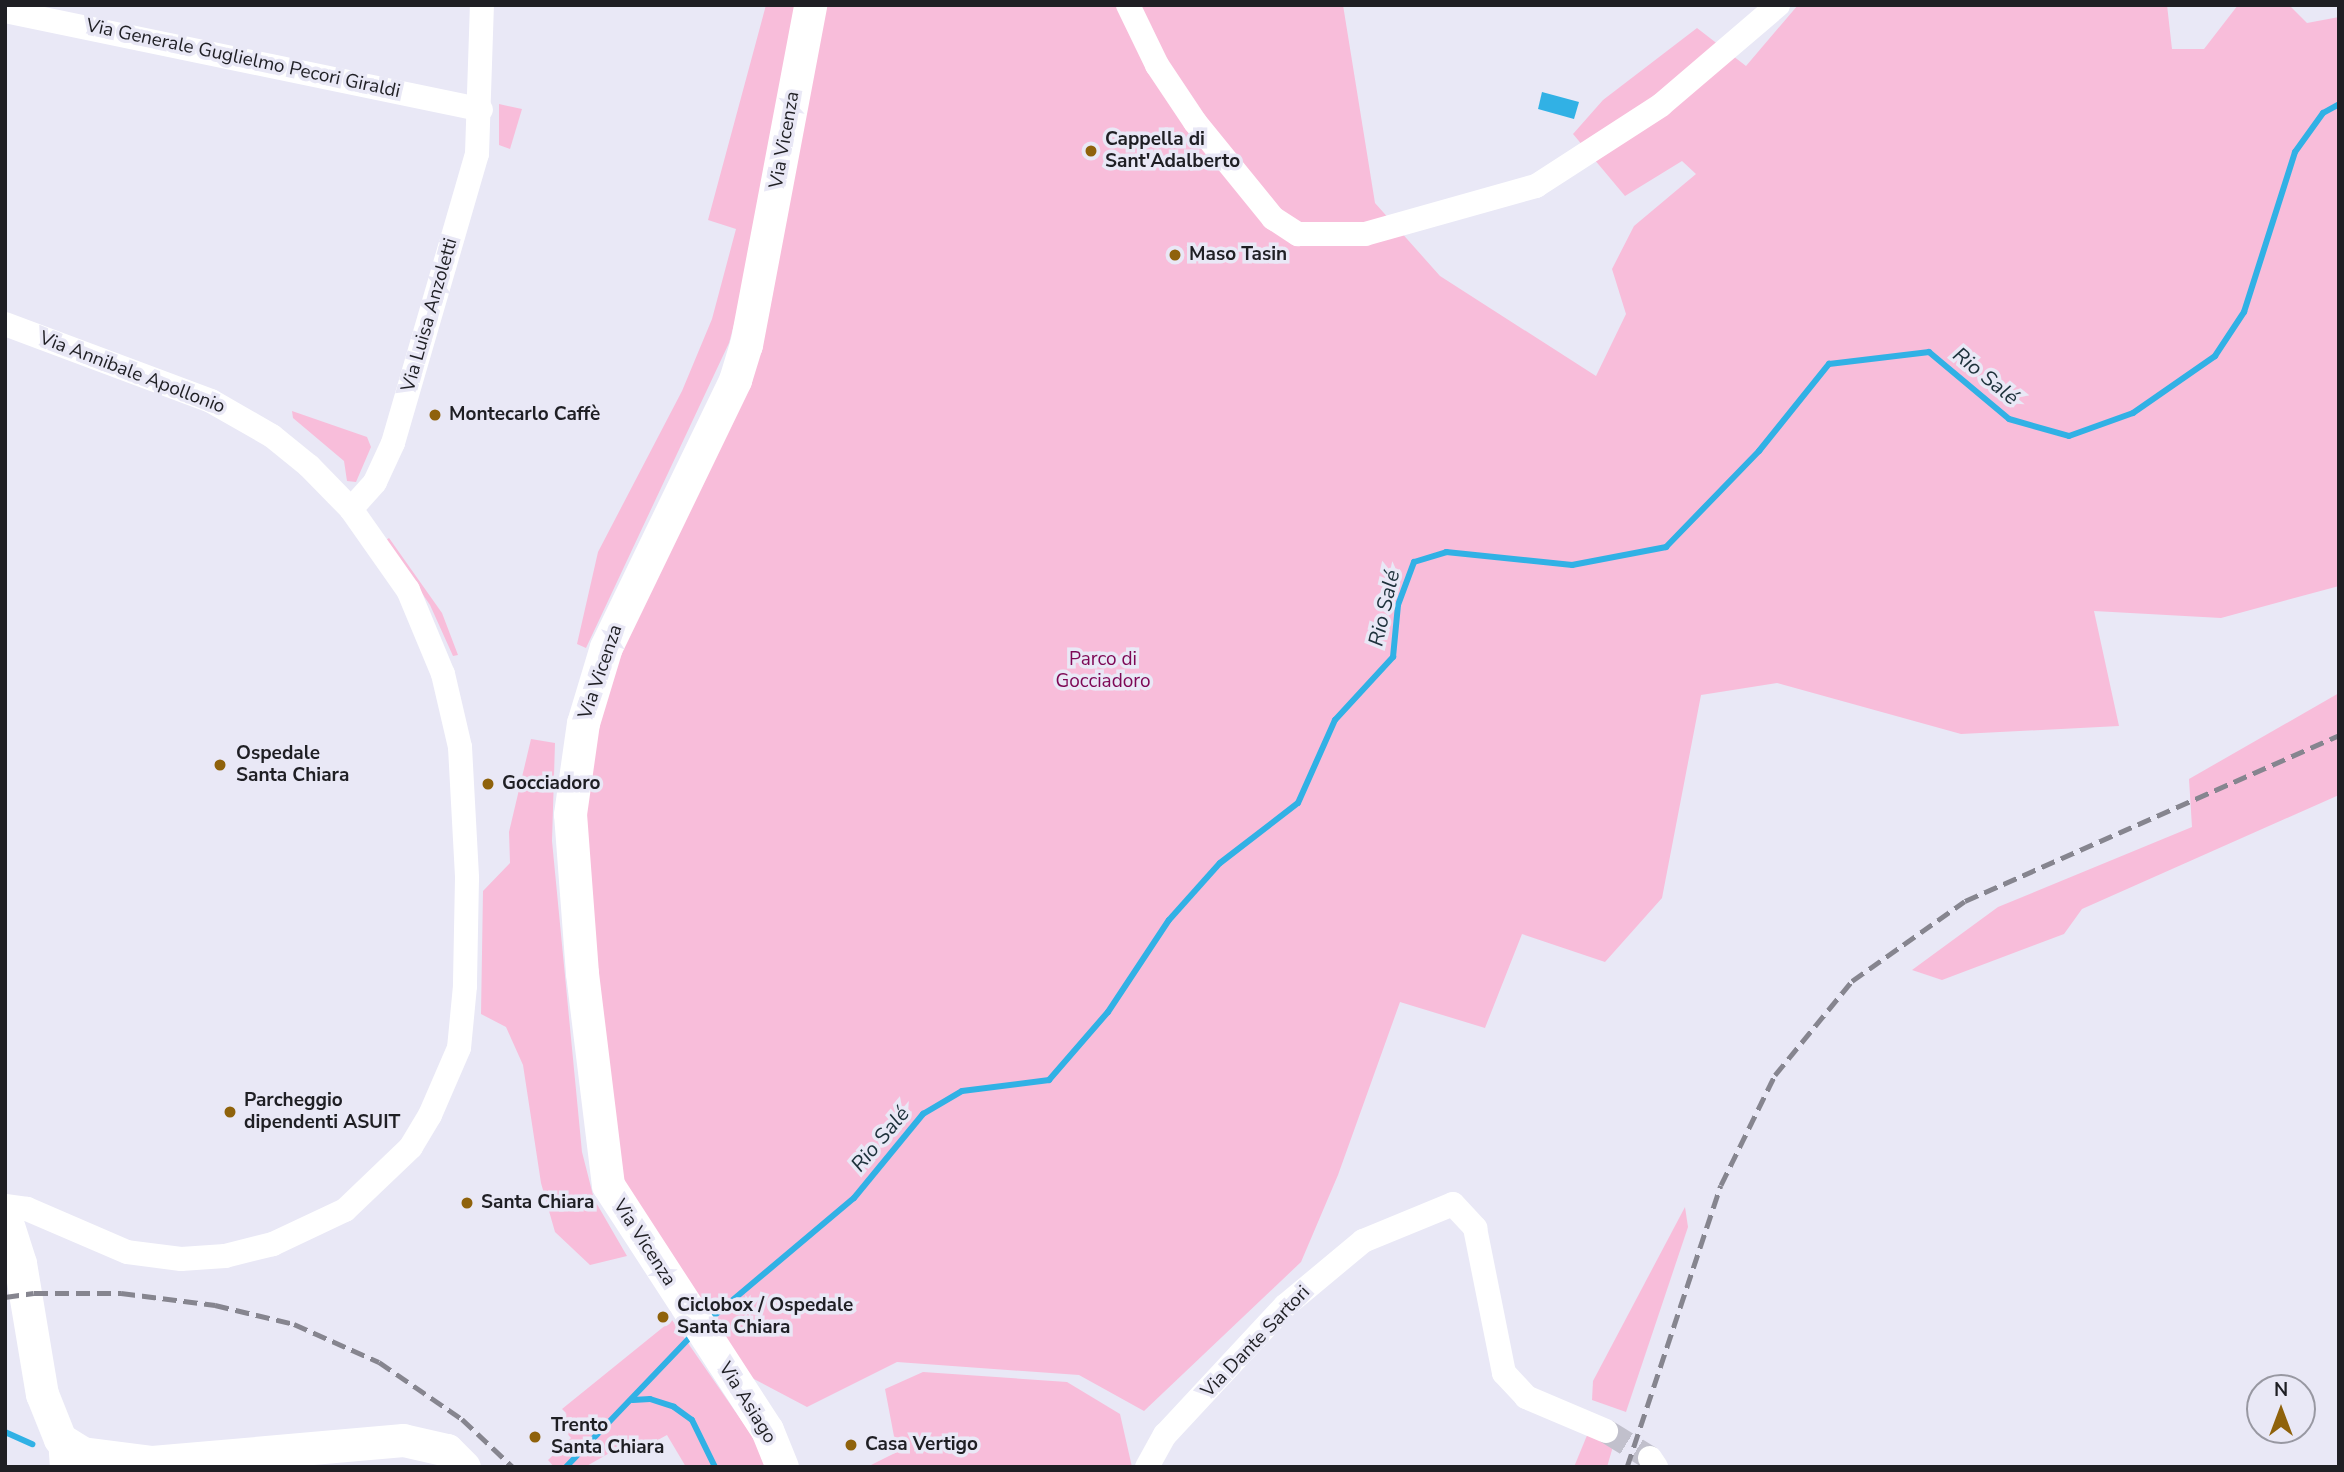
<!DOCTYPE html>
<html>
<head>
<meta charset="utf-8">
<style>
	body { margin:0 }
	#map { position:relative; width:2344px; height:1472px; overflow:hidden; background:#e9e8f6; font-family:"Nunito Sans",sans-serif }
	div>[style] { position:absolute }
	.green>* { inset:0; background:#f8bdda }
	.water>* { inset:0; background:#31b1e5 }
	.stream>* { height:6px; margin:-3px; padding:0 3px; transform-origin:3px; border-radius:3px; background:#31b1e5 }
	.street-tunnel>* { height:24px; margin-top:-12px; transform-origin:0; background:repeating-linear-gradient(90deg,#c1c0cc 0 24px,transparent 0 36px) }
	.street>* { height:24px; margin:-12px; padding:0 12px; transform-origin:12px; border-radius:12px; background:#fff }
	.secondary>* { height:33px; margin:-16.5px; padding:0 16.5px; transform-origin:16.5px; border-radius:16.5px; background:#fff }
	.rail>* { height:5px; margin-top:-2.5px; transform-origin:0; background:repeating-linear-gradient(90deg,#86858f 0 14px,transparent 0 21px) }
	.dots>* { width:19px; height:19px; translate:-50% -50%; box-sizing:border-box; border:4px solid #e9e8f6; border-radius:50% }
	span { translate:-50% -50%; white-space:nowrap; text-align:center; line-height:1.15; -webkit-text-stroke:7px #e9e8f6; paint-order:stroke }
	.street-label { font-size:19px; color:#1f1f24 }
	.poi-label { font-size:19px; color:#1f1f24; font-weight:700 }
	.left { translate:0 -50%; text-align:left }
	.park-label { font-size:19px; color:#7d0755 }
	.water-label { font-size:21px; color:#1c303a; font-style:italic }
	.frame { position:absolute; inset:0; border:7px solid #1f1f24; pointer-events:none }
	.north { position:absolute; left:2246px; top:1374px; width:70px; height:70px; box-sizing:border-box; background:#e9e8f6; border:2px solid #9898a2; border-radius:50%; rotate:0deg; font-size:19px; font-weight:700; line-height:28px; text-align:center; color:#1f1f24 }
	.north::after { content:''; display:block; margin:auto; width:24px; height:32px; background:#8f620b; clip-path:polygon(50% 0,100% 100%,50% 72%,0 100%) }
</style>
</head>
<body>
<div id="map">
	<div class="green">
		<div style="clip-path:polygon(766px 5px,795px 5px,742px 295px,729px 343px,586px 648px,577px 644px,598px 552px,682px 391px,712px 319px,736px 229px,708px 220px)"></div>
		<div style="clip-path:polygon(824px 5px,1343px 5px,1375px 203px,1440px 276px,1596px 376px,1626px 314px,1612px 269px,1634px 226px,1696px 174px,1682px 161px,1625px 196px,1573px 134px,1603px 100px,1697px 28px,1746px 66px,1798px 5px,2167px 5px,2172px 49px,2204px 49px,2238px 5px,2289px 5px,2307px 23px,2339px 17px,2339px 586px,2221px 618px,2094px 611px,2119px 726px,1961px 734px,1777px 683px,1701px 695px,1662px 898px,1605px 962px,1522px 934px,1485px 1028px,1400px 1002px,1338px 1175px,1301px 1262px,1144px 1411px,1079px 1375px,897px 1362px,807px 1407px,752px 1378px,625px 1203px,583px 891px,584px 760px,618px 651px,749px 383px,769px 313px)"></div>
		<div style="clip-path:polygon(499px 104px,522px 109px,510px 149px,499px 145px)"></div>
		<div style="clip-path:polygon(292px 411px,367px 437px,371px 447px,356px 482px,347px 481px,344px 461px,293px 418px)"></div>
		<div style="clip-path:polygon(389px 538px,442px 613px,458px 655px,453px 656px,430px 605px,386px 540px)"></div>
		<div style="clip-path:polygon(2339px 693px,2339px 795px,2082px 909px,2064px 934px,1942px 980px,1912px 970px,1998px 907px,2192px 827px,2189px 779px)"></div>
		<div style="clip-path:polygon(531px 739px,555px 743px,552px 841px,582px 1152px,594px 1199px,627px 1256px,590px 1265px,555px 1232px,541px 1183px,523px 1065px,506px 1027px,481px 1014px,483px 891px,510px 863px,509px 832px)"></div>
		<div style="clip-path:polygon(1685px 1207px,1688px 1227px,1626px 1412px,1592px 1400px,1593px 1381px)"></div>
		<div style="clip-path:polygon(672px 1320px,755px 1440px,765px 1467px,686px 1467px,667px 1435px,643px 1448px,620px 1447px,585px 1467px,554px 1467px,548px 1460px,571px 1438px,556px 1421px,566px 1413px,562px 1409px)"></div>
		<div style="clip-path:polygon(923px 1372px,1067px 1382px,1120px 1414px,1132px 1467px,867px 1467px,897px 1452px,885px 1389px)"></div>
		<div style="clip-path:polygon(1588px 1433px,1614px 1443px,1607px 1467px,1574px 1467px)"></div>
	</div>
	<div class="water">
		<div style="clip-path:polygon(1542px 92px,1579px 102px,1574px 119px,1538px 109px)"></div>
	</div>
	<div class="stream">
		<div style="left:709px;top:1320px;width:189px;rotate:-40.1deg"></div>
		<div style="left:854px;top:1198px;width:109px;rotate:-50.6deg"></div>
		<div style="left:923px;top:1114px;width:45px;rotate:-30.5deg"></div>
		<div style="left:962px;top:1091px;width:88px;rotate:-7.2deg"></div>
		<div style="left:1049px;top:1080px;width:90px;rotate:-49.1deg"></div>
		<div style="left:1108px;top:1012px;width:110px;rotate:-56.5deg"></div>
		<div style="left:1169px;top:920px;width:76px;rotate:-48.2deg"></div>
		<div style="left:1220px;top:863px;width:98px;rotate:-37.6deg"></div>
		<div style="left:1298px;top:803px;width:91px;rotate:-66deg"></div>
		<div style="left:1335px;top:720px;width:86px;rotate:-47.4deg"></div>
		<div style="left:1393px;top:657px;width:52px;rotate:-84.5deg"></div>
		<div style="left:1398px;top:605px;width:46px;rotate:-69.6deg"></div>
		<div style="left:1414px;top:562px;width:34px;rotate:-17deg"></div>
		<div style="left:1446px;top:552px;width:127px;rotate:5.9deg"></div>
		<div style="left:1572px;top:565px;width:96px;rotate:-10.8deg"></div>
		<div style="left:1666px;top:547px;width:134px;rotate:-45.9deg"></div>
		<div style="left:1759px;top:451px;width:112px;rotate:-51.2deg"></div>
		<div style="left:1829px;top:364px;width:101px;rotate:-6.8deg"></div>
		<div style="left:1929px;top:352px;width:104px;rotate:39.9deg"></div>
		<div style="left:2009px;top:419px;width:62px;rotate:15.8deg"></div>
		<div style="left:2069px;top:436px;width:68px;rotate:-19.8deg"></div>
		<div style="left:2133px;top:413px;width:100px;rotate:-34.8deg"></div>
		<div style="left:2215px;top:356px;width:53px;rotate:-56.6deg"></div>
		<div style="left:2244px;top:312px;width:168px;rotate:-72.3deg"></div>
		<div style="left:2295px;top:152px;width:48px;rotate:-54.3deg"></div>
		<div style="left:2323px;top:113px;width:18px;rotate:-29deg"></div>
		<div style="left:633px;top:1400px;width:17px;rotate:-3deg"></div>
		<div style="left:650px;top:1399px;width:25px;rotate:18deg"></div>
		<div style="left:674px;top:1407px;width:22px;rotate:36deg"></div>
		<div style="left:692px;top:1420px;width:52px;rotate:63.9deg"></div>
		<div style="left:5px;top:1432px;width:30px;rotate:24deg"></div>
		<div style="left:566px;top:1467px;width:184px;rotate:-46.3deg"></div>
	</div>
	<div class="street-tunnel">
		<div style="left:1606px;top:1431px;width:52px;rotate:31.5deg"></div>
	</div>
	<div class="street">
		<div style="left:1128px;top:5px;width:67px;rotate:64.2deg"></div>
		<div style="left:1157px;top:65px;width:69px;rotate:56.3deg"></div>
		<div style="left:1195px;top:122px;width:124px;rotate:50.9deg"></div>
		<div style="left:1273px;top:218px;width:30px;rotate:33deg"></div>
		<div style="left:1298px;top:234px;width:67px"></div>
		<div style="left:1365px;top:234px;width:178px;rotate:-15.7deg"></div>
		<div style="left:1536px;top:186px;width:149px;rotate:-32.9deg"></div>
		<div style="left:1661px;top:105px;width:154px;rotate:-40.5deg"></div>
		<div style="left:5px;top:11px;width:486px;rotate:11.7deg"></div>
		<div style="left:5px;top:324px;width:220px;rotate:20.5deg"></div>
		<div style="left:211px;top:401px;width:70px;rotate:29.8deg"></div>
		<div style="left:272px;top:436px;width:48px;rotate:39deg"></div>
		<div style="left:309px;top:466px;width:60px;rotate:45.7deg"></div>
		<div style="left:351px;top:509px;width:99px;rotate:54.9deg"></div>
		<div style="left:408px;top:590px;width:91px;rotate:67.4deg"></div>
		<div style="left:443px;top:674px;width:75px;rotate:76.9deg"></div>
		<div style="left:460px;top:747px;width:131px;rotate:86.9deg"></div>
		<div style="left:467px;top:878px;width:108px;rotate:91.1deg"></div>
		<div style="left:465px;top:986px;width:62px;rotate:95.5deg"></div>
		<div style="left:459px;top:1048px;width:73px;rotate:113.4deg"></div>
		<div style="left:430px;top:1115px;width:37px;rotate:121deg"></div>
		<div style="left:411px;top:1147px;width:91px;rotate:136.3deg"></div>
		<div style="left:345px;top:1210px;width:80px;rotate:154.7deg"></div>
		<div style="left:273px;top:1244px;width:49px;rotate:166deg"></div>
		<div style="left:225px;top:1256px;width:44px;rotate:176.1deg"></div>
		<div style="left:181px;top:1259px;width:54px;rotate:-172.6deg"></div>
		<div style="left:127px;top:1252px;width:109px;rotate:-156.7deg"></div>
		<div style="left:27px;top:1209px;width:22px;rotate:-172deg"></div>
		<div style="left:351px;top:509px;width:36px;rotate:-48deg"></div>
		<div style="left:375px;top:482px;width:43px;rotate:-65.2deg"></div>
		<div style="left:393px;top:443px;width:301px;rotate:-73.8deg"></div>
		<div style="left:477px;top:154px;width:149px;rotate:-88.1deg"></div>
		<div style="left:60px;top:1439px;width:28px;rotate:86deg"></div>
		<div style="left:1650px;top:1458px;width:11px;rotate:56deg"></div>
		<div style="left:1147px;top:1467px;width:37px;rotate:-61deg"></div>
		<div style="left:1165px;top:1435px;width:176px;rotate:-47.1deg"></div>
		<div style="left:1285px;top:1306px;width:102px;rotate:-39.8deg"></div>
		<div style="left:1363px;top:1241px;width:97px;rotate:-22.3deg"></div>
		<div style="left:1453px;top:1204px;width:33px;rotate:47deg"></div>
		<div style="left:1475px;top:1228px;width:148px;rotate:78.7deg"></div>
		<div style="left:1504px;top:1373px;width:33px;rotate:47deg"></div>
		<div style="left:1526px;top:1397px;width:87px;rotate:23deg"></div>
	</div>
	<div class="secondary">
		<div style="left:5px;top:1216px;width:49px;rotate:72.3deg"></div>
		<div style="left:20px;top:1263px;width:133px;rotate:80.5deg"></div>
		<div style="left:42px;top:1394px;width:48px;rotate:68.2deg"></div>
		<div style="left:60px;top:1439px;width:26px;rotate:32deg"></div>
		<div style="left:82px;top:1453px;width:71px;rotate:7.3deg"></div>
		<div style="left:152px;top:1462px;width:252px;rotate:-5deg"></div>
		<div style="left:403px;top:1440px;width:45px;rotate:12.8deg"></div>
		<div style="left:447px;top:1450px;width:24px;rotate:45deg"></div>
		<div style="left:782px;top:1467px;width:40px;rotate:-112deg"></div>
		<div style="left:767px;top:1430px;width:292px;rotate:-123deg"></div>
		<div style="left:608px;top:1185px;width:214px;rotate:-97deg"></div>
		<div style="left:582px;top:973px;width:159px;rotate:-94.3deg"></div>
		<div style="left:570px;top:814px;width:92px;rotate:-81.9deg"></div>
		<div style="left:583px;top:723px;width:79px;rotate:-73.2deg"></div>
		<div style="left:606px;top:647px;width:297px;rotate:-64.2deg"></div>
		<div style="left:735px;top:380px;width:37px;rotate:-73deg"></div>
		<div style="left:746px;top:345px;width:346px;rotate:-79.3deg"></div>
	</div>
	<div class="rail">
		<div style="left:5px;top:1297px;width:29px;rotate:-8deg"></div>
		<div style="left:34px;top:1293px;width:87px"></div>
		<div style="left:121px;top:1293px;width:95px;rotate:7.3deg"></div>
		<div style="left:215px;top:1305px;width:81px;rotate:13.5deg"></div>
		<div style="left:294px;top:1324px;width:93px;rotate:24.1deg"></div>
		<div style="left:379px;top:1362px;width:101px;rotate:34.5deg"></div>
		<div style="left:462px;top:1419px;width:70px;rotate:43.3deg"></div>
		<div style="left:1627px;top:1467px;width:297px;rotate:-71.6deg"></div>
		<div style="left:1721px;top:1185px;width:123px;rotate:-63.9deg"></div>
		<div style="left:1775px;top:1075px;width:122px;rotate:-50.7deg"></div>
		<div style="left:1852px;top:981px;width:138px;rotate:-35.3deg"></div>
		<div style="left:1965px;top:901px;width:409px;rotate:-23.9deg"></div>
	</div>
	<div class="dots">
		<div style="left:1091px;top:151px;background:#8f620b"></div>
		<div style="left:1175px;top:255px;background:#8f620b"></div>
		<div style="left:435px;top:415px;background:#8f620b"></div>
		<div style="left:220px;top:765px;background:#8f620b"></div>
		<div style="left:488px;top:784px;background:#8f620b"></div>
		<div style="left:230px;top:1112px;background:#8f620b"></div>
		<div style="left:467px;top:1203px;background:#8f620b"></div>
		<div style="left:663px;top:1317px;background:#8f620b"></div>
		<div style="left:535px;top:1437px;background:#8f620b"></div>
		<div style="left:851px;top:1445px;background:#8f620b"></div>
	</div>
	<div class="street-label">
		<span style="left:243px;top:59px;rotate:12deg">Via Generale Guglielmo Pecori Giraldi</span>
		<span style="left:785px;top:140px;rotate:-80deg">Via Vicenza</span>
		<span style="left:430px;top:315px;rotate:-74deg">Via Luisa Anzoletti</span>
		<span style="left:132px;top:373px;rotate:21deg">Via Annibale Apollonio</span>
		<span style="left:601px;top:672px;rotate:-71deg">Via Vicenza</span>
		<span style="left:644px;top:1243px;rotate:57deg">Via Vicenza</span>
		<span style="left:1256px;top:1342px;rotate:-46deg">Via Dante Sartori</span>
		<span style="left:747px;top:1403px;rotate:58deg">Via Asiago</span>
	</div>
	<div class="poi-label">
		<span class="left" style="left:1105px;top:151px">Cappella di<br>Sant'Adalberto</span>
		<span class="left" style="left:1189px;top:255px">Maso Tasin</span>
		<span class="left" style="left:449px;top:415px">Montecarlo Caffè</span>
		<span class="left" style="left:236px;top:765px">Ospedale<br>Santa Chiara</span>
		<span class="left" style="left:502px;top:784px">Gocciadoro</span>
		<span class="left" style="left:244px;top:1112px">Parcheggio<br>dipendenti ASUIT</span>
		<span class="left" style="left:481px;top:1203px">Santa Chiara</span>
		<span class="left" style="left:677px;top:1317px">Ciclobox / Ospedale<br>Santa Chiara</span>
		<span class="left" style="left:551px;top:1437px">Trento<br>Santa Chiara</span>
		<span class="left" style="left:865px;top:1445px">Casa Vertigo</span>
	</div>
	<div class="park-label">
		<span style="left:1103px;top:671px">Parco di<br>Gocciadoro</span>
	</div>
	<div class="water-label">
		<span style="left:1986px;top:376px;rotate:39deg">Rio Salé</span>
		<span style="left:1384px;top:608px;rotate:-77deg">Rio Salé</span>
		<span style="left:880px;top:1139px;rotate:-50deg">Rio Salé</span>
	</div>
	<div class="frame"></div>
	<div class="north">N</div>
</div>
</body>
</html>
